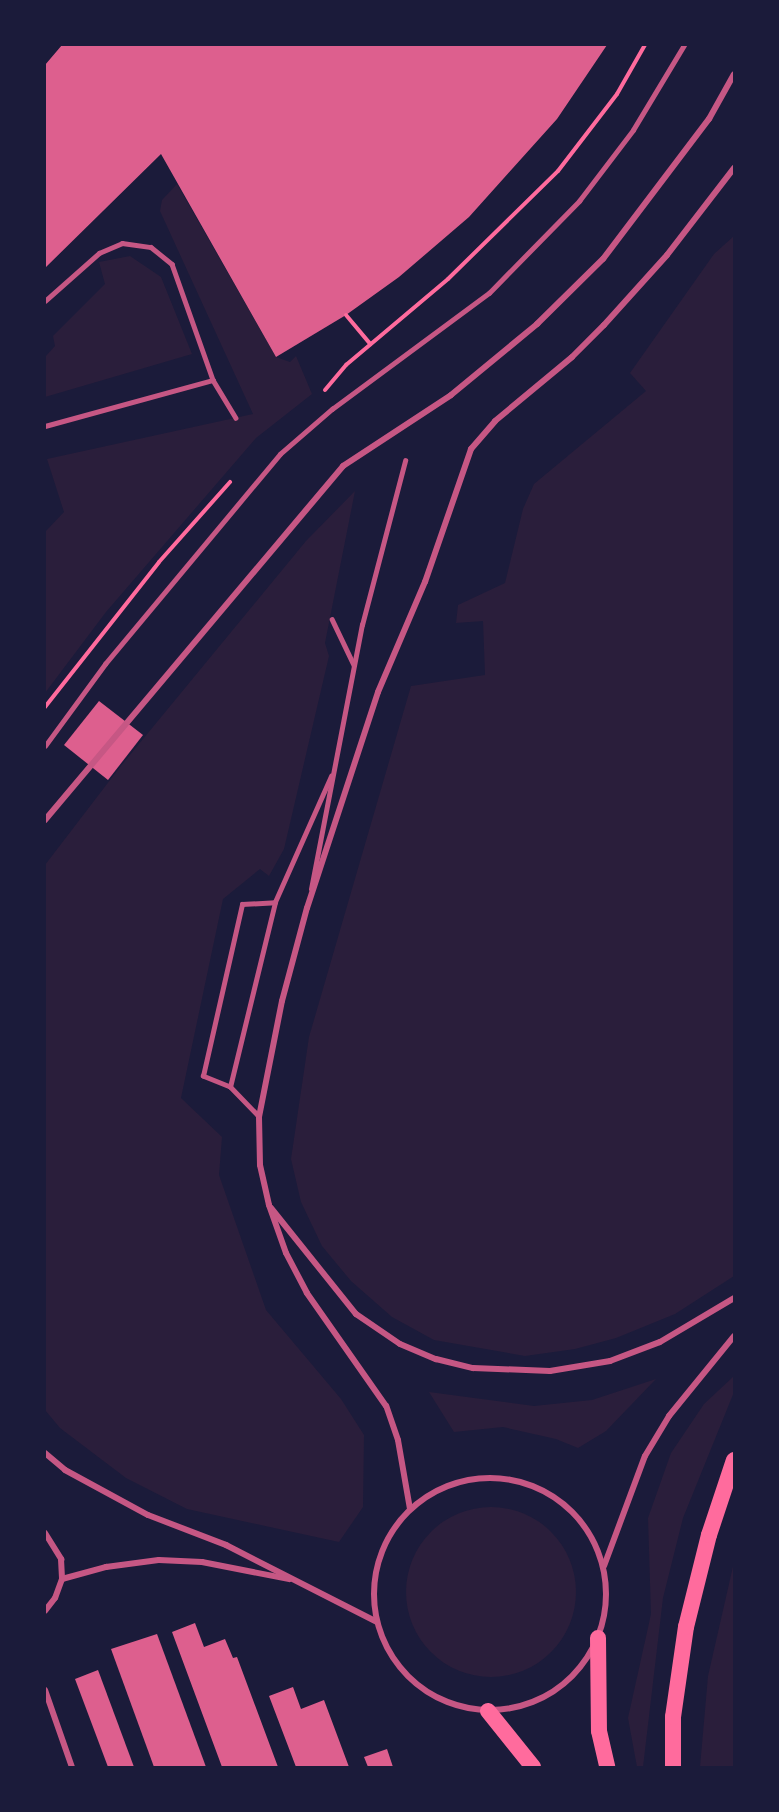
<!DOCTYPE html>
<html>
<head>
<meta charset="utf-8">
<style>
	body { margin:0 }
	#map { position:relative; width:779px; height:1812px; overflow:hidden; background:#1b1b3a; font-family:"Source Sans 3",sans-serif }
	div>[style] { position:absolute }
	.green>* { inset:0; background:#2a1e3b }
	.round { border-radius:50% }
	.building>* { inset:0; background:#dd5f8e }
	.path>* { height:4px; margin:-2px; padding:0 2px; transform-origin:2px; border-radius:2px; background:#ff6b9d }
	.service>* { height:4.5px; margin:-2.25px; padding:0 2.25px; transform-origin:2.25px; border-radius:2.25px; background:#c65784 }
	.minor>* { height:6px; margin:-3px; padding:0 3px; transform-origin:3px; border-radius:3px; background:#c65784 }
	.minor>.ring { margin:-3px; padding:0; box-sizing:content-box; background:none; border:6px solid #c65784; border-radius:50% }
	.trunk>* { height:16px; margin:-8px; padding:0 8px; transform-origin:8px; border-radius:8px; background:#ff6b9d }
	span { translate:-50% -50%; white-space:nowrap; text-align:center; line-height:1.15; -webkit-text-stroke:5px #1b1b3a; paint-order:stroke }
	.frame { position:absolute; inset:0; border:46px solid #1b1b3a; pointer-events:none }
</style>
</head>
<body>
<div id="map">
	<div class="green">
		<div style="clip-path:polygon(177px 184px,276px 357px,290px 362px,296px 356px,312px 394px,256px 438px,106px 612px,45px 693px,45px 532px,64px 512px,47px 459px,253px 414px,160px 211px,162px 200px)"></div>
		<div style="clip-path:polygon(734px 236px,734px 1276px,675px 1314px,616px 1338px,575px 1349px,525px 1356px,434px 1340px,392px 1317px,351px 1281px,322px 1246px,301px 1202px,291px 1159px,309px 1037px,411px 686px,485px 675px,483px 621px,456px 623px,458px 605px,505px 583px,523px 509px,534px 484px,646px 391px,630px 373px,714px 254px)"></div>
		<div style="clip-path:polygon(130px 256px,161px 277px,192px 354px,45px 397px,45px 357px,55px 346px,53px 336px,105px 284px,99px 262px)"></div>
		<div style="clip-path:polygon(355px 491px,325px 643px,329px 656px,284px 849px,269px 876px,260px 869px,223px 899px,181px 1098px,222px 1137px,219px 1175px,266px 1310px,341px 1399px,364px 1435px,363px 1507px,339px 1542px,187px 1509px,126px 1478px,60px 1428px,45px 1410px,45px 865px,120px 767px,306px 541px)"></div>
		<div style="clip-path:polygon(734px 1376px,734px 1392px,683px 1518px,663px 1598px,643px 1767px,637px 1767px,628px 1718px,651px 1614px,648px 1518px,671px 1453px,704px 1404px)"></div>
		<div style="clip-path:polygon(656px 1379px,606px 1431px,578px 1448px,556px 1439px,503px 1427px,454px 1432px,429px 1392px,534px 1406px,592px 1400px)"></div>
		<div class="round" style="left:406px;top:1507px;width:170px;height:170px"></div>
		<div style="clip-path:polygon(734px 1562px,734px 1767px,700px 1767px,708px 1676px)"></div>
	</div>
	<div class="building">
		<div style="clip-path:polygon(62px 45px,607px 45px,557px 119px,469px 217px,399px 277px,346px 315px,276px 357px,161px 154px,45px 268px,45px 65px)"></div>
		<div style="clip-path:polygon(99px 701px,143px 735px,108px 780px,64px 745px)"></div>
		<div style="clip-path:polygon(195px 1623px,204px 1647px,225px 1639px,233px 1658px,237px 1657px,278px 1767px,222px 1767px,172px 1632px)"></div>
		<div style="clip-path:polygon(157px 1634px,206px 1767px,154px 1767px,111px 1649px)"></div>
		<div style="clip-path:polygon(98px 1670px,134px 1767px,108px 1767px,75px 1679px)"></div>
		<div style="clip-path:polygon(293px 1687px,301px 1709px,324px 1700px,349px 1767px,296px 1767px,269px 1696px)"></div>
		<div style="clip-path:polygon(387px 1749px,393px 1767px,368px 1767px,364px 1757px)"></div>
	</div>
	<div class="path">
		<div style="left:346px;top:315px;width:38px;rotate:50deg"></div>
		<div style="left:325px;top:390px;width:33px;rotate:-50deg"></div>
		<div style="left:346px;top:365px;width:133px;rotate:-40.1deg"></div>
		<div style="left:448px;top:279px;width:154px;rotate:-44.5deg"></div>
		<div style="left:558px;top:171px;width:97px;rotate:-52.5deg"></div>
		<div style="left:617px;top:94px;width:56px;rotate:-60.3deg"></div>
		<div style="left:45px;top:707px;width:184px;rotate:-51.8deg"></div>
		<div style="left:159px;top:562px;width:107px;rotate:-48.4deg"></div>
	</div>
	<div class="service">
		<div style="left:45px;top:301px;width:72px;rotate:-41.6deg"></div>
		<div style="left:99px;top:253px;width:25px;rotate:-23deg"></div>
		<div style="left:122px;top:243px;width:29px;rotate:8deg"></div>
		<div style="left:151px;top:247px;width:27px;rotate:39deg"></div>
		<div style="left:172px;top:264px;width:123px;rotate:70.5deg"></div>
		<div style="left:213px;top:380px;width:44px;rotate:58.8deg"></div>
		<div style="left:45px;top:426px;width:174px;rotate:-15.3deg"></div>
		<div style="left:332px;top:619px;width:51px;rotate:64.4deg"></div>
		<div style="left:45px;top:746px;width:102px;rotate:-53.8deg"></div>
		<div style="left:105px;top:664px;width:273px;rotate:-50.2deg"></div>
		<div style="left:280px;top:454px;width:69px;rotate:-40.9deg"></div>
		<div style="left:332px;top:409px;width:195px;rotate:-36.5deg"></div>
		<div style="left:489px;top:293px;width:129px;rotate:-45.6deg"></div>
		<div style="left:579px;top:201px;width:89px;rotate:-52.7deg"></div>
		<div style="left:633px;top:130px;width:99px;rotate:-59deg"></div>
		<div style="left:311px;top:889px;width:269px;rotate:-79.1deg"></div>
		<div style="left:362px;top:625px;width:170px;rotate:-75.3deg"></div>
		<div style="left:230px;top:1087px;width:29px;rotate:-158deg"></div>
		<div style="left:203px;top:1076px;width:176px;rotate:-77.2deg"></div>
		<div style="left:242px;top:904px;width:33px;rotate:-3deg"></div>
		<div style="left:259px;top:1117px;width:42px;rotate:-134deg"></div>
		<div style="left:230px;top:1087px;width:190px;rotate:-76.3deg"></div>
		<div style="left:275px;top:902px;width:138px;rotate:-66deg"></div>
	</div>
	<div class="minor">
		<div style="left:45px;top:820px;width:463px;rotate:-49.9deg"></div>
		<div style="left:343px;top:466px;width:129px;rotate:-33.3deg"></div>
		<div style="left:451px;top:395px;width:112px;rotate:-39.5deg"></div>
		<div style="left:537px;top:324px;width:93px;rotate:-44.6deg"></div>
		<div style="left:603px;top:259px;width:176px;rotate:-52.9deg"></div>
		<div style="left:709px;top:119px;width:51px;rotate:-60.9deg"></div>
		<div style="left:271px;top:1208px;width:136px;rotate:51.3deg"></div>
		<div style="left:356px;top:1314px;width:53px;rotate:34.3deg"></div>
		<div style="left:400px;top:1344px;width:39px;rotate:23deg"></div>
		<div style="left:436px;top:1359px;width:38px;rotate:14deg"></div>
		<div style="left:473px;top:1368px;width:77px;rotate:2.2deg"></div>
		<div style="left:550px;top:1371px;width:61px;rotate:-9.5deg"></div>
		<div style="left:610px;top:1361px;width:53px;rotate:-20.8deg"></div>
		<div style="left:660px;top:1342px;width:86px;rotate:-30.7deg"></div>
		<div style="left:45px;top:1453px;width:26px;rotate:40deg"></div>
		<div style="left:65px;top:1470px;width:94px;rotate:28.5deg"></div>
		<div style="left:148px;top:1515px;width:84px;rotate:21deg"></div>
		<div style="left:226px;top:1545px;width:169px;rotate:27deg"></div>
		<div class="ring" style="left:374px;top:1478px;width:226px;height:226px"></div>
		<div style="left:410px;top:1509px;width:70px;rotate:-99.9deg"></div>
		<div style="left:398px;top:1440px;width:36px;rotate:-109deg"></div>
		<div style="left:386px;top:1406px;width:138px;rotate:-125deg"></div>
		<div style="left:307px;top:1293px;width:45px;rotate:-117.7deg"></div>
		<div style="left:286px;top:1253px;width:51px;rotate:-109.5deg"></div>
		<div style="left:269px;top:1205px;width:41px;rotate:-102.7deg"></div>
		<div style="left:260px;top:1165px;width:48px;rotate:-91.2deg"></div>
		<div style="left:259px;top:1117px;width:118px;rotate:-78.8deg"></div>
		<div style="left:282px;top:1001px;width:96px;rotate:-75deg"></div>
		<div style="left:307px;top:908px;width:227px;rotate:-71.8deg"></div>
		<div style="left:378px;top:692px;width:120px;rotate:-66.9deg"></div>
		<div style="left:425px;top:582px;width:141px;rotate:-70.9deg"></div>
		<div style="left:471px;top:449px;width:37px;rotate:-49deg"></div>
		<div style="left:495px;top:421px;width:100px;rotate:-39.7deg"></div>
		<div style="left:572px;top:357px;width:45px;rotate:-45deg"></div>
		<div style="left:604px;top:325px;width:94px;rotate:-48deg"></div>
		<div style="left:667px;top:255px;width:110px;rotate:-52.4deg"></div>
		<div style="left:45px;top:1533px;width:31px;rotate:58deg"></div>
		<div style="left:61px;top:1559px;width:20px;rotate:87deg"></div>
		<div style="left:62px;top:1579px;width:20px;rotate:110deg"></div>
		<div style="left:55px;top:1598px;width:16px;rotate:128deg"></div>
		<div style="left:604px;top:1566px;width:117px;rotate:-69.6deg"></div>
		<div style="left:645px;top:1456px;width:47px;rotate:-59deg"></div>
		<div style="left:669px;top:1416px;width:103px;rotate:-50.9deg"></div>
		<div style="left:62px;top:1579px;width:46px;rotate:-15.3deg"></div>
		<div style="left:106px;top:1567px;width:53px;rotate:-7.5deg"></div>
		<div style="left:159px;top:1560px;width:43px;rotate:2.7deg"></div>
		<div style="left:202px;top:1562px;width:89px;rotate:11.1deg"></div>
		<div style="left:45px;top:1690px;width:82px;rotate:70.7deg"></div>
	</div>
	<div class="trunk">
		<div style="left:598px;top:1638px;width:93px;rotate:89.4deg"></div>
		<div style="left:599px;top:1731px;width:37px;rotate:77deg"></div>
		<div style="left:488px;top:1711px;width:72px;rotate:51.2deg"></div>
		<div style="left:673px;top:1767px;width:50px;rotate:-90deg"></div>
		<div style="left:673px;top:1717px;width:91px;rotate:-81.8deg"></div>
		<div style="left:686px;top:1627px;width:95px;rotate:-76deg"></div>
		<div style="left:709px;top:1535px;width:79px;rotate:-71.6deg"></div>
	</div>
	<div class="frame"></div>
</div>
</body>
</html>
